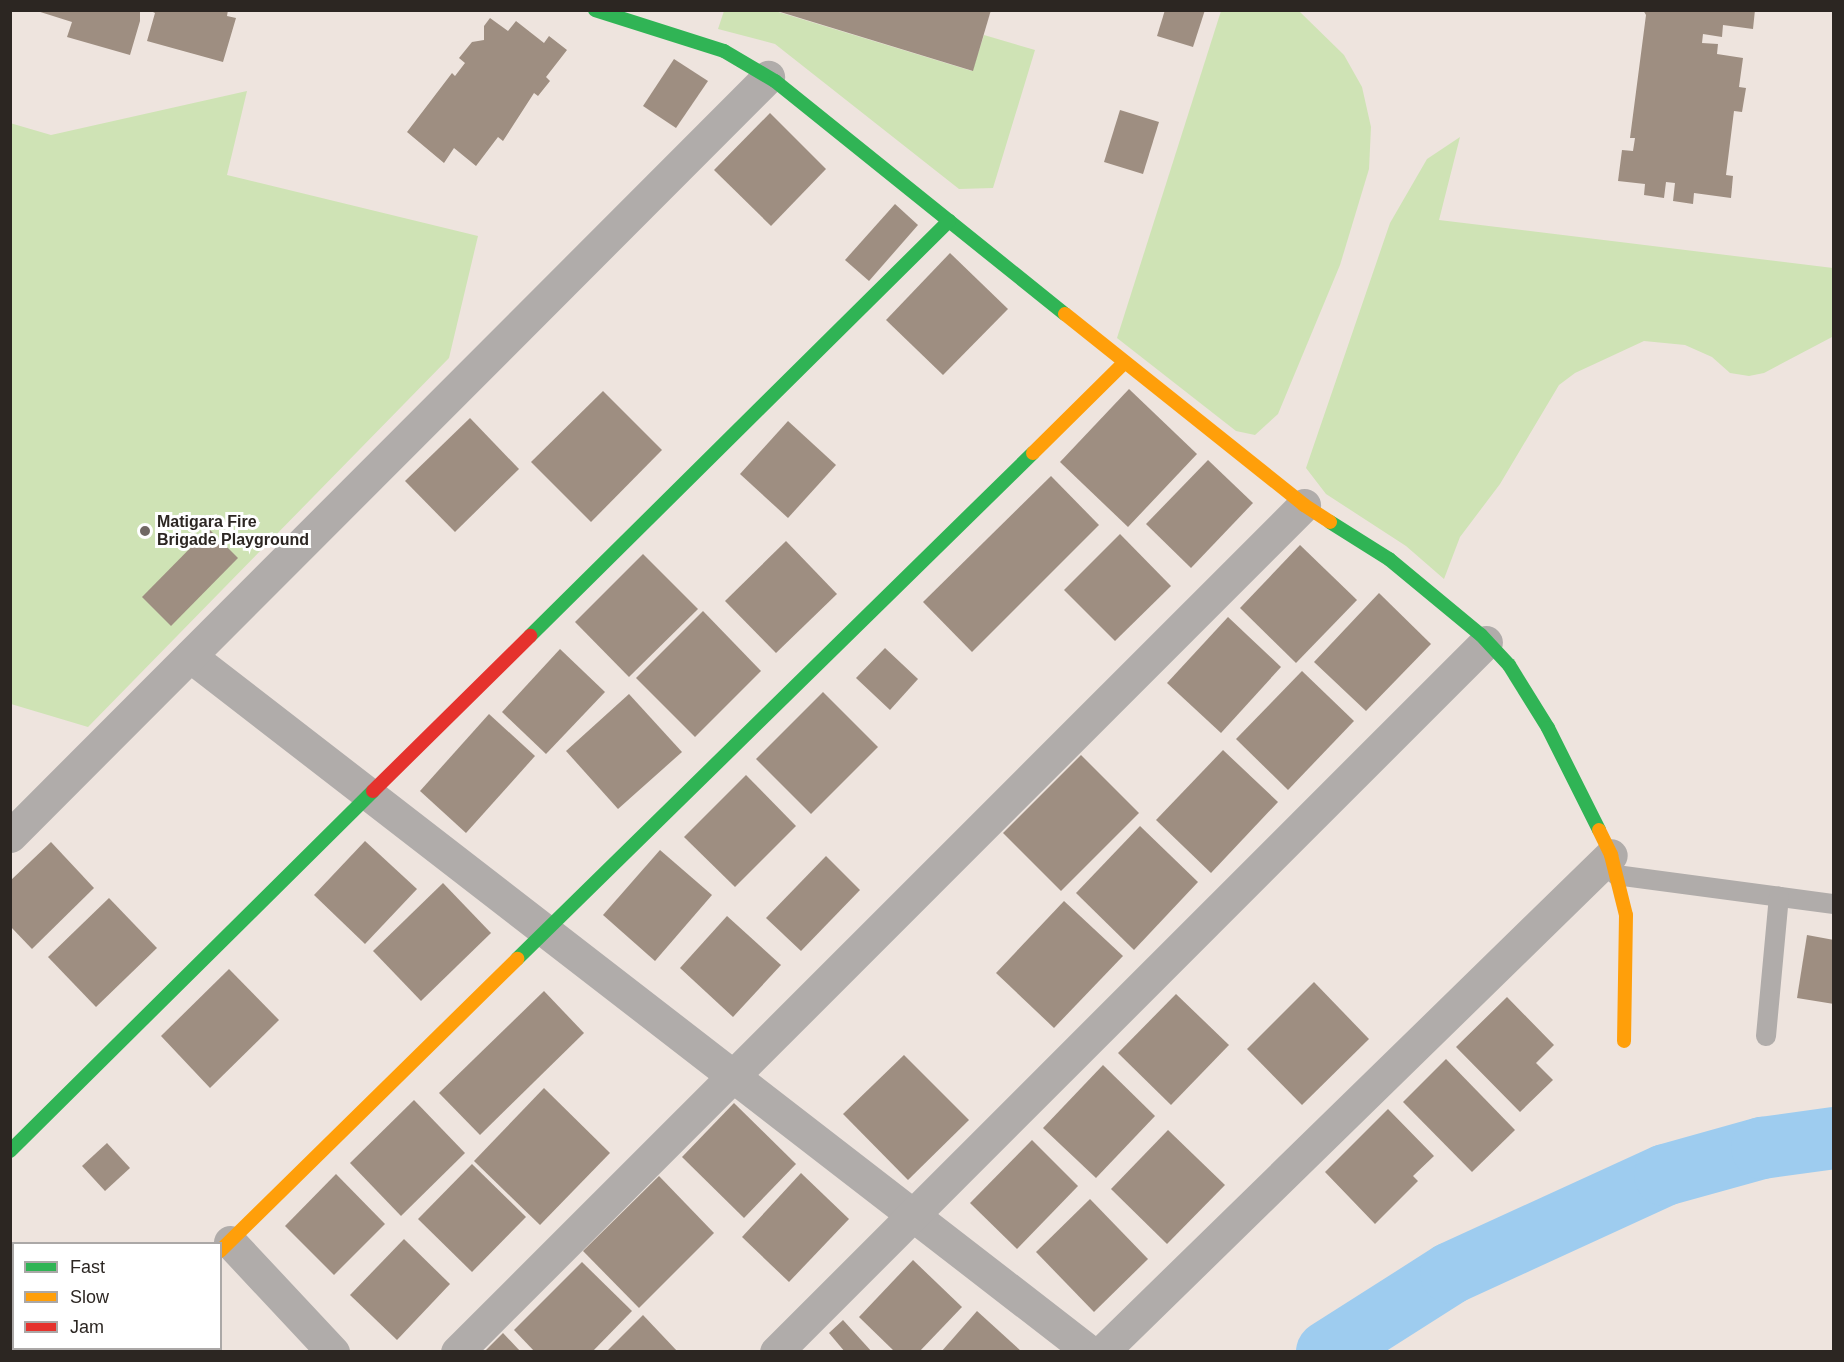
<!DOCTYPE html>
<html>
<head>
<meta charset="utf-8">
<style>
	body { margin:0 }
	#map { position:relative; width:1844px; height:1362px; overflow:hidden; background:#eee4de; font-family:Arial,sans-serif }
	div>[style] { position:absolute }
	.green>* { inset:0; background:#cfe3b5 }
	.river>* { height:62px; margin:-31px; padding:0 31px; transform-origin:31px; border-radius:31px; background:#9eccef }
	.building>* { inset:0; background:#9e8e81 }
	.lane>* { height:20px; margin:-10px; padding:0 10px; transform-origin:10px; border-radius:10px; background:#b0acaa }
	.street>* { height:33px; margin:-16.5px; padding:0 16.5px; transform-origin:16.5px; border-radius:16.5px; background:#b0acaa }
	.fast>* { height:14px; margin:-7px; padding:0 7px; transform-origin:7px; border-radius:7px; background:#30b455 }
	.slow>* { height:14px; margin:-7px; padding:0 7px; transform-origin:7px; border-radius:7px; background:#ff9f0a }
	.jam>* { height:14px; margin:-7px; padding:0 7px; transform-origin:7px; border-radius:7px; background:#e5322d }
	.dots>* { width:16px; height:16px; translate:-50% -50%; box-sizing:border-box; border:3px solid #fff; border-radius:50% }
	span { translate:-50% -50%; white-space:nowrap; text-align:center; line-height:1.15; -webkit-text-stroke:6px #fff; paint-order:stroke }
	.poi-label { font-size:16px; color:#2c2622; font-weight:700 }
	.left { translate:0 -50%; text-align:left }
	.frame { position:absolute; inset:0; border:12px solid #2c2622; pointer-events:none }
	.legend { position:absolute; left:12px; top:1242px; width:210px; height:108px; box-sizing:border-box; background:#fff; border:2px solid #aba8a7; margin:0; padding:8px 10px; list-style:none; font-size:18px; color:#2c2622 }
	.legend li { display:flex; align-items:center; gap:12px; height:30px }
	.legend b { width:30px; border:2px solid #aba8a7 }
</style>
</head>
<body>
<div id="map">
	<div class="green">
		<div style="clip-path:polygon(724px 11px,775px 11px,972px 71px,984px 35px,1035px 50px,993px 188px,959px 189px,775px 44px,718px 29px)"></div>
		<div style="clip-path:polygon(1221px 11px,1299px 11px,1344px 55px,1362px 87px,1371px 127px,1369px 169px,1340px 265px,1278px 414px,1255px 435px,1236px 431px,1117px 338px)"></div>
		<div style="clip-path:polygon(247px 91px,227px 175px,478px 236px,449px 358px,88px 727px,11px 704px,10px 123px,51px 135px)"></div>
		<div style="clip-path:polygon(1460px 137px,1439px 220px,1833px 268px,1834px 336px,1764px 373px,1749px 376px,1730px 373px,1712px 357px,1685px 345px,1644px 341px,1575px 373px,1559px 385px,1500px 484px,1460px 537px,1444px 579px,1406px 546px,1326px 494px,1306px 468px,1390px 223px,1427px 159px)"></div>
	</div>
	<div class="river">
		<div style="left:1327px;top:1352px;width:147px;rotate:-32.5deg"></div>
		<div style="left:1451px;top:1273px;width:235px;rotate:-24.6deg"></div>
		<div style="left:1665px;top:1175px;width:101px;rotate:-15.6deg"></div>
		<div style="left:1762px;top:1148px;width:73px;rotate:-7.9deg"></div>
	</div>
	<div class="building">
		<div style="clip-path:polygon(34px 10px,140px 10px,140px 21px,130px 55px,67px 37px,72px 22px)"></div>
		<div style="clip-path:polygon(149px 10px,228px 10px,227px 16px,236px 18px,223px 62px,147px 41px,155px 13px)"></div>
		<div style="clip-path:polygon(991px 10px,973px 71px,777px 11px,777px 10px)"></div>
		<div style="clip-path:polygon(1165px 10px,1205px 10px,1193px 47px,1157px 36px)"></div>
		<div style="clip-path:polygon(1643px 10px,1755px 10px,1753px 29px,1723px 25px,1722px 37px,1703px 34px,1702px 43px,1718px 44px,1717px 54px,1743px 58px,1739px 87px,1746px 88px,1742px 112px,1734px 111px,1726px 175px,1733px 176px,1731px 198px,1694px 193px,1693px 204px,1673px 201px,1675px 183px,1666px 182px,1664px 198px,1644px 195px,1645px 184px,1618px 181px,1622px 150px,1633px 151px,1635px 138px,1630px 138px,1646px 15px)"></div>
		<div style="clip-path:polygon(490px 18px,508px 31px,516px 21px,544px 43px,549px 36px,567px 50px,546px 77px,550px 81px,538px 96px,534px 93px,503px 141px,498px 137px,476px 166px,454px 148px,444px 163px,407px 132px,452px 73px,455px 76px,465px 63px,459px 58px,472px 42px,484px 40px,484px 26px)"></div>
		<div style="clip-path:polygon(674px 59px,708px 81px,676px 128px,643px 106px)"></div>
		<div style="clip-path:polygon(1120px 110px,1159px 122px,1143px 174px,1104px 162px)"></div>
		<div style="clip-path:polygon(770px 113px,826px 169px,771px 226px,714px 170px)"></div>
		<div style="clip-path:polygon(895px 204px,918px 225px,869px 281px,845px 260px)"></div>
		<div style="clip-path:polygon(950px 253px,1008px 309px,943px 375px,886px 320px)"></div>
		<div style="clip-path:polygon(1129px 389px,1197px 454px,1128px 527px,1060px 462px)"></div>
		<div style="clip-path:polygon(603px 391px,662px 450px,591px 522px,531px 462px)"></div>
		<div style="clip-path:polygon(470px 418px,519px 469px,455px 532px,405px 481px)"></div>
		<div style="clip-path:polygon(788px 421px,836px 465px,788px 518px,740px 474px)"></div>
		<div style="clip-path:polygon(1208px 460px,1253px 503px,1191px 568px,1146px 524px)"></div>
		<div style="clip-path:polygon(1051px 476px,1099px 525px,972px 652px,923px 602px)"></div>
		<div style="clip-path:polygon(209px 529px,238px 558px,171px 626px,142px 597px)"></div>
		<div style="clip-path:polygon(1120px 534px,1171px 586px,1115px 641px,1064px 590px)"></div>
		<div style="clip-path:polygon(786px 541px,837px 594px,776px 653px,725px 601px)"></div>
		<div style="clip-path:polygon(1300px 545px,1357px 600px,1296px 663px,1240px 608px)"></div>
		<div style="clip-path:polygon(643px 554px,698px 609px,629px 677px,575px 622px)"></div>
		<div style="clip-path:polygon(1379px 593px,1431px 644px,1366px 711px,1314px 662px)"></div>
		<div style="clip-path:polygon(703px 611px,761px 671px,695px 737px,636px 678px)"></div>
		<div style="clip-path:polygon(1228px 617px,1281px 667px,1221px 733px,1167px 683px)"></div>
		<div style="clip-path:polygon(885px 648px,918px 679px,890px 710px,856px 678px)"></div>
		<div style="clip-path:polygon(560px 649px,605px 692px,546px 754px,502px 712px)"></div>
		<div style="clip-path:polygon(1302px 671px,1354px 721px,1288px 790px,1236px 739px)"></div>
		<div style="clip-path:polygon(823px 692px,878px 747px,811px 814px,756px 759px)"></div>
		<div style="clip-path:polygon(629px 694px,682px 752px,618px 809px,566px 751px)"></div>
		<div style="clip-path:polygon(489px 714px,535px 756px,466px 833px,420px 791px)"></div>
		<div style="clip-path:polygon(1223px 750px,1278px 802px,1211px 873px,1156px 820px)"></div>
		<div style="clip-path:polygon(1081px 755px,1139px 813px,1061px 891px,1003px 833px)"></div>
		<div style="clip-path:polygon(746px 775px,796px 826px,735px 887px,684px 837px)"></div>
		<div style="clip-path:polygon(1140px 826px,1198px 882px,1134px 950px,1076px 893px)"></div>
		<div style="clip-path:polygon(365px 841px,417px 889px,365px 944px,314px 895px)"></div>
		<div style="clip-path:polygon(51px 842px,94px 888px,32px 949px,10px 926px,10px 881px)"></div>
		<div style="clip-path:polygon(660px 850px,712px 895px,655px 961px,603px 915px)"></div>
		<div style="clip-path:polygon(826px 856px,860px 890px,801px 951px,766px 918px)"></div>
		<div style="clip-path:polygon(443px 883px,491px 933px,421px 1001px,373px 951px)"></div>
		<div style="clip-path:polygon(109px 898px,157px 948px,96px 1007px,48px 957px)"></div>
		<div style="clip-path:polygon(1064px 901px,1123px 956px,1054px 1028px,996px 973px)"></div>
		<div style="clip-path:polygon(727px 916px,781px 965px,733px 1017px,680px 968px)"></div>
		<div style="clip-path:polygon(1807px 935px,1834px 940px,1834px 1004px,1797px 998px)"></div>
		<div style="clip-path:polygon(229px 969px,279px 1020px,210px 1088px,161px 1036px)"></div>
		<div style="clip-path:polygon(1314px 982px,1369px 1039px,1302px 1105px,1247px 1049px)"></div>
		<div style="clip-path:polygon(544px 991px,584px 1033px,480px 1135px,439px 1093px)"></div>
		<div style="clip-path:polygon(1176px 994px,1229px 1045px,1171px 1105px,1118px 1053px)"></div>
		<div style="clip-path:polygon(1507px 997px,1554px 1045px,1536px 1063px,1553px 1080px,1520px 1112px,1456px 1047px)"></div>
		<div style="clip-path:polygon(904px 1055px,969px 1120px,908px 1180px,843px 1114px)"></div>
		<div style="clip-path:polygon(1446px 1059px,1515px 1130px,1472px 1172px,1403px 1102px)"></div>
		<div style="clip-path:polygon(1103px 1065px,1155px 1116px,1096px 1178px,1043px 1128px)"></div>
		<div style="clip-path:polygon(544px 1088px,610px 1153px,540px 1225px,474px 1161px)"></div>
		<div style="clip-path:polygon(414px 1100px,465px 1153px,401px 1216px,350px 1163px)"></div>
		<div style="clip-path:polygon(734px 1103px,796px 1164px,744px 1218px,682px 1157px)"></div>
		<div style="clip-path:polygon(1388px 1109px,1434px 1156px,1413px 1176px,1418px 1181px,1375px 1224px,1325px 1172px)"></div>
		<div style="clip-path:polygon(1168px 1130px,1225px 1185px,1167px 1244px,1111px 1189px)"></div>
		<div style="clip-path:polygon(1032px 1140px,1078px 1186px,1017px 1249px,970px 1203px)"></div>
		<div style="clip-path:polygon(107px 1143px,130px 1168px,105px 1191px,82px 1166px)"></div>
		<div style="clip-path:polygon(472px 1164px,526px 1217px,472px 1272px,418px 1219px)"></div>
		<div style="clip-path:polygon(801px 1173px,849px 1219px,789px 1282px,742px 1237px)"></div>
		<div style="clip-path:polygon(336px 1174px,385px 1224px,334px 1275px,285px 1226px)"></div>
		<div style="clip-path:polygon(659px 1176px,714px 1233px,639px 1308px,583px 1251px)"></div>
		<div style="clip-path:polygon(1090px 1199px,1148px 1259px,1094px 1312px,1036px 1252px)"></div>
		<div style="clip-path:polygon(404px 1239px,450px 1284px,397px 1340px,350px 1295px)"></div>
		<div style="clip-path:polygon(913px 1260px,962px 1307px,919px 1352px,895px 1352px,859px 1317px)"></div>
		<div style="clip-path:polygon(582px 1262px,632px 1311px,592px 1352px,535px 1352px,514px 1330px)"></div>
		<div style="clip-path:polygon(977px 1311px,1022px 1352px,941px 1352px)"></div>
		<div style="clip-path:polygon(643px 1315px,678px 1352px,606px 1352px)"></div>
		<div style="clip-path:polygon(843px 1320px,872px 1352px,845px 1352px,829px 1333px)"></div>
		<div style="clip-path:polygon(503px 1333px,521px 1352px,484px 1352px)"></div>
	</div>
	<div class="lane">
		<div style="left:1616px;top:875px;width:220px;rotate:7.6deg"></div>
		<div style="left:1766px;top:1036px;width:140px;rotate:-84.7deg"></div>
	</div>
	<div class="street">
		<div style="left:190px;top:656px;width:1138px;rotate:37.72deg"></div>
		<div style="left:10px;top:836px;width:1073px;rotate:-45.04deg"></div>
		<div style="left:230px;top:1242px;width:151px;rotate:46.9deg"></div>
		<div style="left:118px;top:1352px;width:5px;rotate:-53deg"></div>
		<div style="left:457px;top:1352px;width:1198px;rotate:-45deg"></div>
		<div style="left:776px;top:1352px;width:1004px;rotate:-45deg"></div>
		<div style="left:1102px;top:1352px;width:711px;rotate:-44.32deg"></div>
	</div>
	<div class="fast">
		<div style="left:595px;top:10px;width:135px;rotate:17.6deg"></div>
		<div style="left:724px;top:51px;width:59px;rotate:30.5deg"></div>
		<div style="left:775px;top:81px;width:372px;rotate:38.8deg"></div>
		<div style="left:1330px;top:522px;width:70px;rotate:32.1deg"></div>
		<div style="left:1389px;top:559px;width:119px;rotate:39.6deg"></div>
		<div style="left:1481px;top:635px;width:41px;rotate:47deg"></div>
		<div style="left:1509px;top:665px;width:74px;rotate:58.2deg"></div>
		<div style="left:1548px;top:728px;width:114px;rotate:63.4deg"></div>
		<div style="left:530px;top:636px;width:590px;rotate:-44.73deg"></div>
		<div style="left:517px;top:959px;width:723px;rotate:-44.44deg"></div>
		<div style="left:10px;top:1151px;width:511px;rotate:-44.76deg"></div>
	</div>
	<div class="slow">
		<div style="left:1065px;top:314px;width:306px;rotate:38.6deg"></div>
		<div style="left:1304px;top:505px;width:31px;rotate:33deg"></div>
		<div style="left:1033px;top:453px;width:129px;rotate:-44.7deg"></div>
		<div style="left:1599px;top:830px;width:28px;rotate:64deg"></div>
		<div style="left:1611px;top:855px;width:62px;rotate:76deg"></div>
		<div style="left:1626px;top:915px;width:126px;rotate:90.9deg"></div>
		<div style="left:220px;top:1251px;width:417px;rotate:-44.5deg"></div>
	</div>
	<div class="jam">
		<div style="left:373px;top:791px;width:221px;rotate:-44.6deg"></div>
	</div>
	<div class="dots">
		<div style="left:145px;top:531px;background:#706864"></div>
	</div>
	<div class="poi-label">
		<span class="left" style="left:157px;top:531px">Matigara Fire<br>Brigade Playground</span>
	</div>
	<div class="frame"></div>
	<ul class="legend">
	<li><b style="height:8px;background:#30b455"></b>Fast</li>
	<li><b style="height:8px;background:#ff9f0a"></b>Slow</li>
	<li><b style="height:8px;background:#e5322d"></b>Jam</li>
	</ul>
</div>
</body>
</html>
